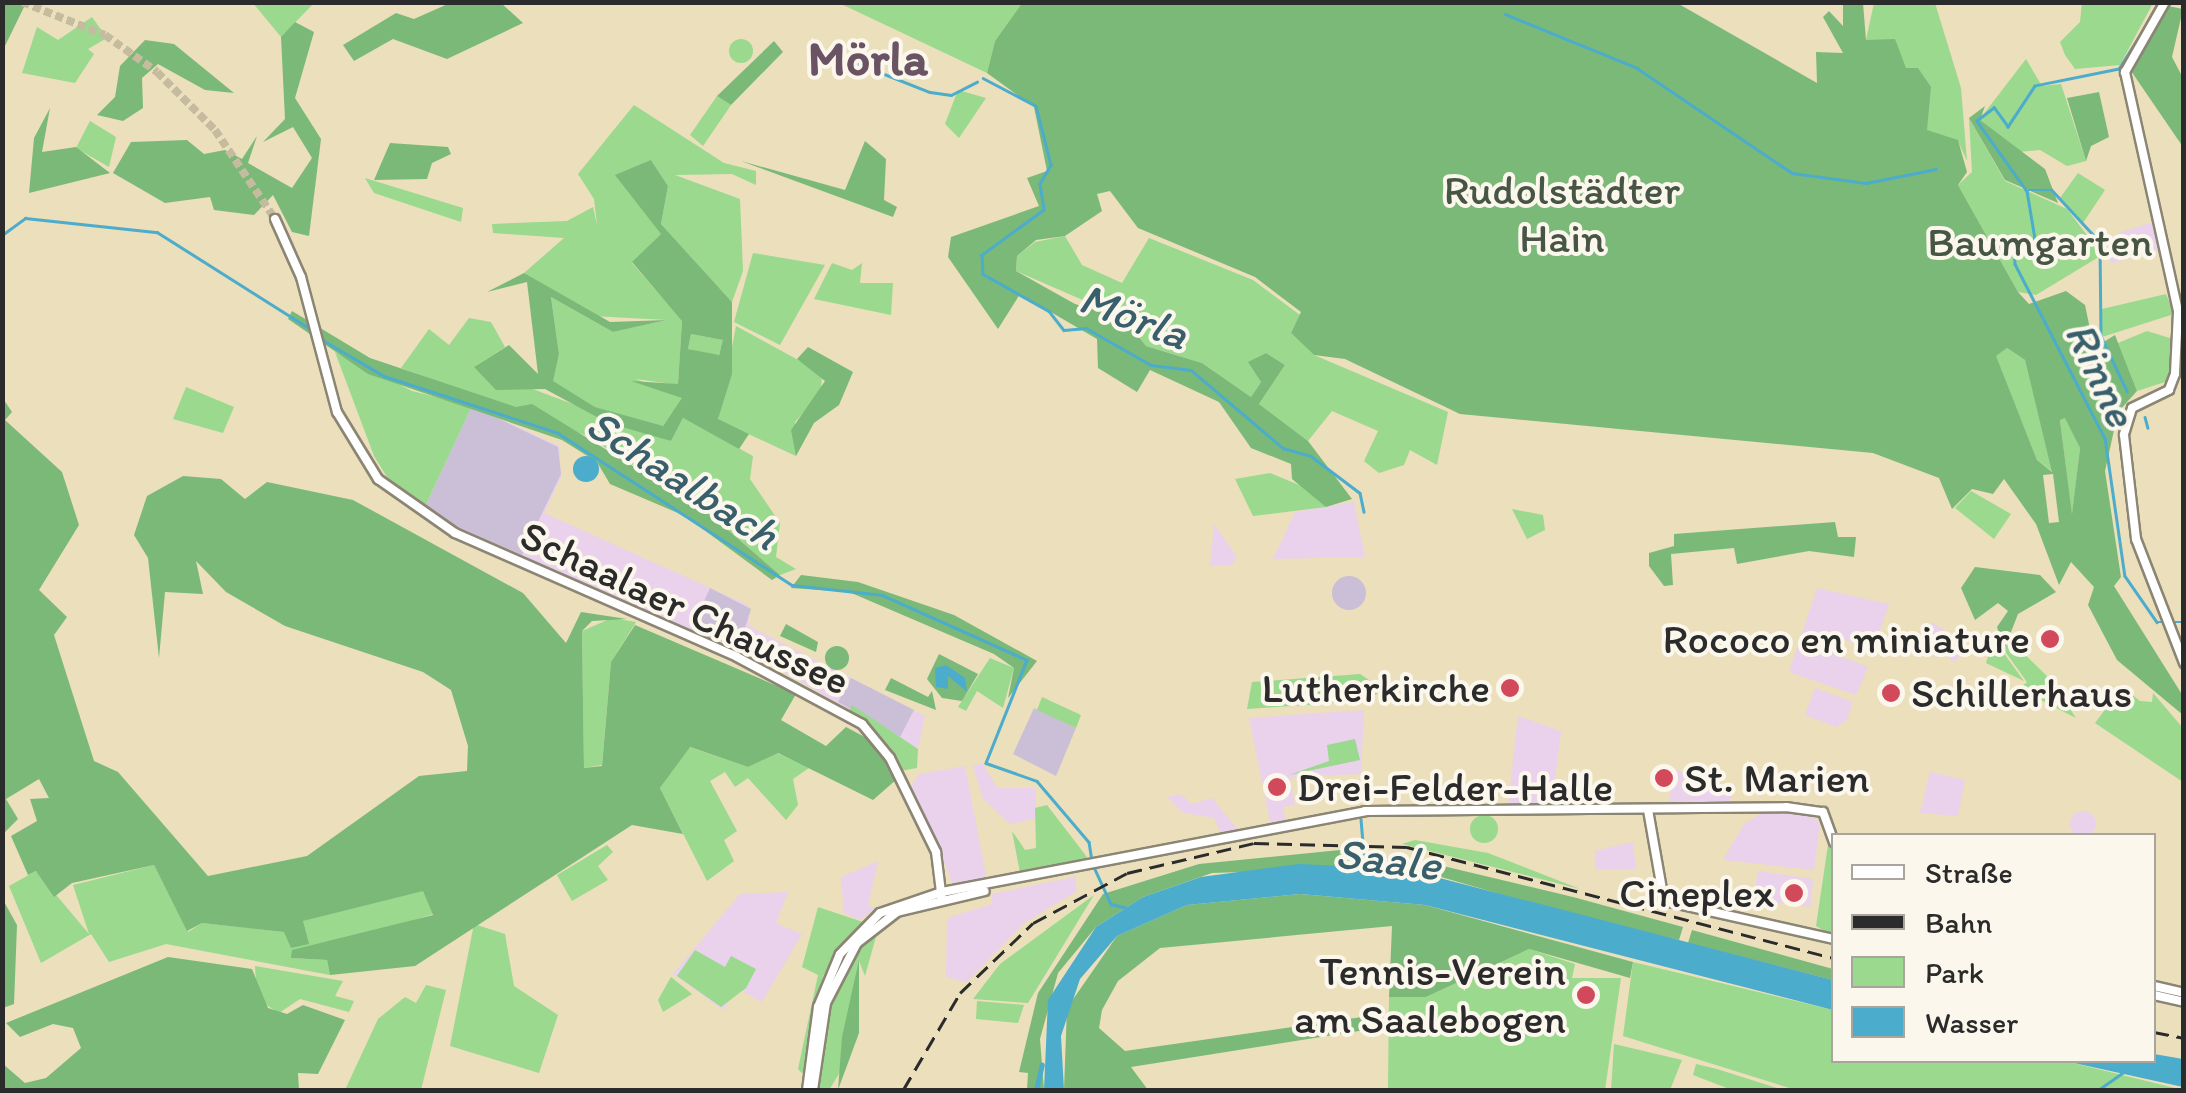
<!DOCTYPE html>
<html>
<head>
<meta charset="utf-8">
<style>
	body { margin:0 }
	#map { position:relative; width:2186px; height:1093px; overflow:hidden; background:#ebdfbc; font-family:Itim,sans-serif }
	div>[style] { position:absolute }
	.built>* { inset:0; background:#ead1ec }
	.round { border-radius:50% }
	.industrial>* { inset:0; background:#cabfd6 }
	.green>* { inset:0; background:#9ad98e }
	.forest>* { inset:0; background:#7bb979 }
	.water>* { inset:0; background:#4caccb }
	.stream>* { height:2.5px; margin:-1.25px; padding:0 1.25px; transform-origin:1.25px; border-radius:1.25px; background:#4caccb }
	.canal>* { height:5px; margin:-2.5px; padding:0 2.5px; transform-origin:2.5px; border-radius:2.5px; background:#4caccb }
	.major-tunnel>* { height:8px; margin-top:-4px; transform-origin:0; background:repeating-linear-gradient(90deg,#c5bb9f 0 8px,transparent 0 12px) }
	.roads { filter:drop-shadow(2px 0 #8b8574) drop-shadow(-2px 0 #8b8574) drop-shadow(0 2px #8b8574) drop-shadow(0 -2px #8b8574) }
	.major>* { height:8px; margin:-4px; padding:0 4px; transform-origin:4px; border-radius:4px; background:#fff }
	.rail>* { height:2.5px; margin-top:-1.25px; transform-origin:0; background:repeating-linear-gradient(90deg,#2b2b2b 0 15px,transparent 0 23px) }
	.dots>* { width:28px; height:28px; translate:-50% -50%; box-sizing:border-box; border:5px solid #fbf7ec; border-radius:50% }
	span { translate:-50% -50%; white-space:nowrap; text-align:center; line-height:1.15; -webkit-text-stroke:8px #fbf7ec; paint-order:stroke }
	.park-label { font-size:42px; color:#475644 }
	.street-label { font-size:42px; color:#2b2b2b }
	.poi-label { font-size:42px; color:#2b2b2b }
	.right { translate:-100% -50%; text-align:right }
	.left { translate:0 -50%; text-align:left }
	.water-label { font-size:45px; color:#385f6b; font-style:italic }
	.quarter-label { font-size:48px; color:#6a5464; font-weight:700 }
	.frame { position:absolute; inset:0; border:5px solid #2b2b2b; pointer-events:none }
	.legend { position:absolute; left:1831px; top:833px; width:325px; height:230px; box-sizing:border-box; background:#fbf7ec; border:2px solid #a8a59f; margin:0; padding:12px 18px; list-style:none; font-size:30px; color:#2b2b2b }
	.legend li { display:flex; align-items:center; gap:20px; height:50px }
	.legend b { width:50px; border:2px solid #a8a59f }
</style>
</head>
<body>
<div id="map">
	<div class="built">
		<div style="clip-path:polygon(2153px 222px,2160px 251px,2111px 263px,2107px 250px,2118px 233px)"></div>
		<div style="clip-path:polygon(472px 406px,559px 446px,561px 477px,544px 513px,748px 605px,749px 626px,925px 716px,918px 749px,738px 646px,639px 616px,423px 511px)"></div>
		<div style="clip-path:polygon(1354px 502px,1365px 557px,1273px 559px,1295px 512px)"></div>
		<div style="clip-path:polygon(1214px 524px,1237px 557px,1231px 566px,1210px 566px)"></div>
		<div style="clip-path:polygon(1817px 588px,1889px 604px,1873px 650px,1839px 638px,1833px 653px,1868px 667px,1856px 695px,1789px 672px)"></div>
		<div style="clip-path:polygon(1932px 622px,1968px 647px,1954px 662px,1925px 638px)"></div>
		<div style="clip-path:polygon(1815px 688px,1853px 702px,1847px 720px,1836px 727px,1805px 715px)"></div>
		<div style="clip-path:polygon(1364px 710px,1361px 774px,1290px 777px,1295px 804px,1283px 807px,1286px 822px,1271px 825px,1249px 718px)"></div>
		<div style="clip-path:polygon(1518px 716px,1561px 731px,1552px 804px,1508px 805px)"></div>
		<div style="clip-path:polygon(982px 763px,997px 788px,1035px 788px,1037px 818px,1010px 824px,983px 799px,973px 766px)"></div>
		<div style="clip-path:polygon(965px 766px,987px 881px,954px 886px,911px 786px,919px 774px)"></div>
		<div style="clip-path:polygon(1674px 769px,1734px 790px,1728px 806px,1669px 803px)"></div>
		<div style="clip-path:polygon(1930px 772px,1965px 780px,1958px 816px,1920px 813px)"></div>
		<div style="clip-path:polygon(1180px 794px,1192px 804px,1212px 798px,1240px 832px,1222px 836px,1214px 818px,1183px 813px,1167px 797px)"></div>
		<div class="round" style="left:2070px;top:811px;width:26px;height:26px"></div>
		<div style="clip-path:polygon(1764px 812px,1812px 814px,1820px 824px,1814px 870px,1723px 860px,1744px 824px)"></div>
		<div style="clip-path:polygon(1633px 842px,1636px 869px,1595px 869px,1595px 851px)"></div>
		<div style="clip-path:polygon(878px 861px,868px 906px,876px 908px,860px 920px,844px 913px,841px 877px)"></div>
		<div style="clip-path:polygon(1758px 871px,1813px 879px,1810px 907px,1753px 899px)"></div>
		<div style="clip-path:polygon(1075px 877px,1077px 891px,1024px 923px,967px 982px,946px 977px,947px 918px,992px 904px,992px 894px)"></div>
		<div style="clip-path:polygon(788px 892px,776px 923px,802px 934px,762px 1002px,738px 989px,723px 1010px,673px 974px,740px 894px)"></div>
	</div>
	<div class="industrial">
		<div style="clip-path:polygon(472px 406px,558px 447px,561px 474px,522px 555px,423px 511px)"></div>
		<div class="round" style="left:1332px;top:576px;width:34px;height:34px"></div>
		<div style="clip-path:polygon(710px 588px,751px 609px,739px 646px,690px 633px)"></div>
		<div style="clip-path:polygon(851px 678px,914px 710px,900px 737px,838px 702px)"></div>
		<div style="clip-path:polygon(1034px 708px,1076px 728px,1056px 776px,1013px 754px)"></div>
	</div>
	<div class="green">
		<div style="clip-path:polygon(2082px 2px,2153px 3px,2120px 65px,2075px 69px,2065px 55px,2060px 42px,2080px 22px)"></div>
		<div style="clip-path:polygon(253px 3px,314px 3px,281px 37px)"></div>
		<div style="clip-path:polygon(839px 3px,1022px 3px,995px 41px,987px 73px)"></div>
		<div style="clip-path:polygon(1874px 3px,1935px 3px,1961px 88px,1967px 161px,1958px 141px,1927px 131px,1906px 69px,1866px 40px)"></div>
		<div style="clip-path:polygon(92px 17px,107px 38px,88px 49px,94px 54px,75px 83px,22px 73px,37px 27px,58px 40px)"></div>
		<div class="round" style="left:729px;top:39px;width:24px;height:24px"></div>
		<div style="clip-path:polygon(2026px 59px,2042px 86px,2061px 84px,2086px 161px,2067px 166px,2040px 150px,2019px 152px,1979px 120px)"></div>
		<div style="clip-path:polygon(958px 90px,986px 98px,959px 138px,945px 124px)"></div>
		<div style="clip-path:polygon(717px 96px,731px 105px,703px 146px,690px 135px)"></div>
		<div style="clip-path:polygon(634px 105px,724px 163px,756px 171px,756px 185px,732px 174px,675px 175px,740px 199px,743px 271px,732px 302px,661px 224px,668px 186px,651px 160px,661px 234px,632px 263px,682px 320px,678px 385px,636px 379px,683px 398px,662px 427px,595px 407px,552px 381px,559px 354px,551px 297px,613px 332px,667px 320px,592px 316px,524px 273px,564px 238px,493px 233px,492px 224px,567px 221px,593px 207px,597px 225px,594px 199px,578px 174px)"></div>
		<div style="clip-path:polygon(1969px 118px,2005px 181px,2067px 209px,2102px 255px,2036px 295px,2018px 292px,1958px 185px,1972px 172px)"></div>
		<div style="clip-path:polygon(90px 121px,116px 137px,109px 167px,76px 148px)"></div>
		<div style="clip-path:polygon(2078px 173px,2105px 190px,2083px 223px,2060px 198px)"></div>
		<div style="clip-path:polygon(365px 178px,463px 208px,461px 222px,374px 193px)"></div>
		<div style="clip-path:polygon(1065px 236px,1082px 265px,1122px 283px,1149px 238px,1253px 280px,1300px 315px,1291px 333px,1314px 355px,1448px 412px,1437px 465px,1410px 450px,1404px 465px,1379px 473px,1364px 461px,1378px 431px,1332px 411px,1308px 441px,1259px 404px,1285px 365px,1266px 353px,1249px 362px,1261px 382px,1251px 397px,1202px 363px,1146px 346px,1124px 318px,1016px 271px,1017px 256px,1035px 242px)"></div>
		<div style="clip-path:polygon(753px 253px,825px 265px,780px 345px,734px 322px)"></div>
		<div style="clip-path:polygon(832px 263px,852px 270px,862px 263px,860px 283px,893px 283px,891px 315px,814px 299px)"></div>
		<div style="clip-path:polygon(2166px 294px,2174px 314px,2102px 337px,2102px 309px)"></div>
		<div style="clip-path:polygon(469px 318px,491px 322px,505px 347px,474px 367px,671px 441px,683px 418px,753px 456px,750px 479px,780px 523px,776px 557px,796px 569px,780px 575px,706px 511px,587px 436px,401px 368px,429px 329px,449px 345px)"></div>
		<div style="clip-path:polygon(736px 326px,822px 373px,821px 392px,795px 422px,796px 456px,718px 420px)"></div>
		<div style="clip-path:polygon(2147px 331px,2173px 339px,2172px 370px,2168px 381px,2137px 391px,2118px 343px)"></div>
		<div style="clip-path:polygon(691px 334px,724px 340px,718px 356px,688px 349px)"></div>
		<div style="clip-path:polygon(2007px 348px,2025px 360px,2053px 472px,2037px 460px,1995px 356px)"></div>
		<div style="clip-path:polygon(335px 352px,412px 391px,472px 406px,423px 511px,395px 490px,374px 456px)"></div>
		<div style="clip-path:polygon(186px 387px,234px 407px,223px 433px,173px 419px)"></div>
		<div style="clip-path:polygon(2066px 418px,2080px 448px,2072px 516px,2060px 419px)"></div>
		<div style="clip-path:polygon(1270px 473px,1321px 494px,1326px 507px,1253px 516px,1235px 479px)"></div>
		<div style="clip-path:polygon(1971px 491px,2011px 514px,1994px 539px,1955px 508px)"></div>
		<div style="clip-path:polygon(1512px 509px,1543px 515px,1545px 530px,1527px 539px)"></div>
		<div style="clip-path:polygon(612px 618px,636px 622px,611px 662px,602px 765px,584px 768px,582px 631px)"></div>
		<div style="clip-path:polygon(1994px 638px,2000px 648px,2024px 681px,1986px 663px)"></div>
		<div style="clip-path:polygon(2009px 639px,2049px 678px,2076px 718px,2019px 689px,2027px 682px,2004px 650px)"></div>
		<div style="clip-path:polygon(990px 658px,1014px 668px,1003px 708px,977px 691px,966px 711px,958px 707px)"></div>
		<div style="clip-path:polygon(1360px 674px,1384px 690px,1364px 701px,1247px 709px,1252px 682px)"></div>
		<div style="clip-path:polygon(2122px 687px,2140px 701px,2152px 702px,2153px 693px,2183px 728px,2183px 782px,2095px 723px)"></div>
		<div style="clip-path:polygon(1042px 697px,1081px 715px,1076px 728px,1037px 710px)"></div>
		<div style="clip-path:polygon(852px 705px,918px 749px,917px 768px,900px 771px,848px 713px)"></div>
		<div style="clip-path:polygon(1355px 739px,1360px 760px,1289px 775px,1329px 761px,1327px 745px)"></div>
		<div style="clip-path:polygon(689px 747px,748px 767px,777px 753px,809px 768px,793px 779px,798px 805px,786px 820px,748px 778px,735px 787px,725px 772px,710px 781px,737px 831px,724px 840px,734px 861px,707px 881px,660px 788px)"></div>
		<div style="clip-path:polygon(1047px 805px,1090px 861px,1021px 878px,1012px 831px,1025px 850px,1036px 848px,1035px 808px)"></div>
		<div class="round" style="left:1470px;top:815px;width:28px;height:28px"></div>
		<div style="clip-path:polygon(1415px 840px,1488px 853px,1580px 889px,1402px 844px)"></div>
		<div style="clip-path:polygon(607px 845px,613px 852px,598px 866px,608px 880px,572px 901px,557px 875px)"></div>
		<div style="clip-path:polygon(1828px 845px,1833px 848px,1833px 936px,1816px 926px)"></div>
		<div style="clip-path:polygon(1340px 850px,1443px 866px,1441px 877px,1339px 869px)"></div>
		<div style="clip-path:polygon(154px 865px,188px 932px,202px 923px,285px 932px,291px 947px,302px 921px,423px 890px,433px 914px,292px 958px,327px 960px,330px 975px,166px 944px,109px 962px,91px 934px,41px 963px,9px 886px,36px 871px,89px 934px,73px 885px)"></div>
		<div style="clip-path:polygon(1094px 895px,1028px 1003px,973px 999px,1000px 964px)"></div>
		<div style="clip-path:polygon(818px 907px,863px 922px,823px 976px,804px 1075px,798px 1069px,818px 975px,802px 967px)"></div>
		<div style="clip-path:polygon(474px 924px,505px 934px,514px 986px,558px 1015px,539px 1073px,450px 1046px)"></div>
		<div style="clip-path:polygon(877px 933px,865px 976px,859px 961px,842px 1069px,829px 1090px,817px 1090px,831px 1000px,853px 953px)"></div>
		<div style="clip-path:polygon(1529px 949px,1575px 964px,1572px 978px,1621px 978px,1605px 1090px,1388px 1090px,1389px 997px,1426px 997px)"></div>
		<div style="clip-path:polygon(695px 950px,725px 967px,731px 956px,756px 969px,746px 988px,721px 1007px,677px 976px)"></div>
		<div style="clip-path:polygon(1633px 962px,1833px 1010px,1834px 1060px,2065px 1061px,2183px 1090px,1796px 1090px,1623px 1036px)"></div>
		<div style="clip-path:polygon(255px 966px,343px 981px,335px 996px,354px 1001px,349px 1012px,300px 999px,279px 1013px,257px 999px)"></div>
		<div style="clip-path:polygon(671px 977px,692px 994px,663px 1012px,658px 1000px)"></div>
		<div style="clip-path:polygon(426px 985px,446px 990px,421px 1090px,345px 1090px,378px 1019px,405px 997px,416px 1003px)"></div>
		<div style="clip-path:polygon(977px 1001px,1024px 1005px,1018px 1023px,976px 1019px)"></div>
		<div style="clip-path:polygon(1614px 1044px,1682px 1060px,1670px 1090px,1611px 1090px)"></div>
		<div style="clip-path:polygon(1696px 1064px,1717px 1069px,1783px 1090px,1732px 1090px,1693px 1075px)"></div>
	</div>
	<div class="forest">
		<div style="clip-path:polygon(3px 2px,26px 3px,3px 50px,2px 3px)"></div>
		<div style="clip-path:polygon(450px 3px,501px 3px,523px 23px,447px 59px,393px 39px,354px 61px,343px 45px,396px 13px,414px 19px)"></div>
		<div style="clip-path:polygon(evenodd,1022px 3px,1677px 3px,1817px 83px,1816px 52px,1843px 53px,1823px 17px,1829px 11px,1843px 26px,1843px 3px,1863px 3px,1866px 40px,1895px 39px,1906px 68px,1918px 68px,1931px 87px,1927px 130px,1958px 140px,1967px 172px,1958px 185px,2018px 292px,2029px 304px,2066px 291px,2085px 305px,2094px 348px,2115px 335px,2137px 391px,2118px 412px,2105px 471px,2121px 577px,2114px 586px,2183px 696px,2183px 715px,2117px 660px,2088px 605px,2094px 587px,2071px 562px,2059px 585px,2036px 524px,2004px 479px,1993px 494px,1972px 489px,1952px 509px,1939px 478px,1873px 453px,1460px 414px,1345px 359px,1314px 355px,1291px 333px,1301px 312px,1255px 277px,1138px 228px,1110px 191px,1097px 194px,1102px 211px,1065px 236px,1036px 240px,1017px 256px,1016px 271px,1075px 304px,1124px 318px,1146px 346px,1202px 363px,1251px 397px,1261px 382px,1248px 362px,1266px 353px,1285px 365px,1259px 404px,1308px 441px,1352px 499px,1326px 507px,1292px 479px,1291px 464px,1251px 448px,1219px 402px,1150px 370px,1137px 392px,1098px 368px,1097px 339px,1020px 294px,998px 329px,948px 257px,951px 237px,1039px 206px,1027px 178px,1047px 171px,1034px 107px,987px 73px,995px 41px,1022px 3px,2007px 348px,2025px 360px,2052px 472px,2037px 460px,1996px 356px,2007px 348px,1022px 3px,2065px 418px,2080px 448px,2072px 514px,2060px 420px,2065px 418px,1022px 3px,2053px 474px,2059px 522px,2049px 523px,2043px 475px,2053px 474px)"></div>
		<div style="clip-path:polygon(2168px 6px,2183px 9px,2172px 57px,2183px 78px,2183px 147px,2129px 68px)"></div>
		<div style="clip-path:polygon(295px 22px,314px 32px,295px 98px,321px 139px,309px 236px,292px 232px,273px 195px,254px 215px,214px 210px,210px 197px,165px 203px,113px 173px,131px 142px,187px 140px,204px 154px,225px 150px,242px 159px,257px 136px,248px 163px,292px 188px,312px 158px,293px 127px,263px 142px,285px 119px,281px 37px)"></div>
		<div style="clip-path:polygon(145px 40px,174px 44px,234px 93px,205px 90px,158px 64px,142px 78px,143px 108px,123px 121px,97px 115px,115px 97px,120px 66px)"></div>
		<div style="clip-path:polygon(774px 41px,783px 52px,731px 105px,717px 96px)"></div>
		<div style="clip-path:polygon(2099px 92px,2109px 137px,2091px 146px,2086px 161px,2067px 98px)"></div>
		<div style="clip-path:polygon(1985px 106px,1980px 120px,2045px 169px,2058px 203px,2005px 180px,1969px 118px)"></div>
		<div style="clip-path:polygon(50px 108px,42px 152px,76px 147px,110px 173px,29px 193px,34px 138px)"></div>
		<div style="clip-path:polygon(865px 141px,886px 159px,884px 200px,897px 207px,893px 217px,741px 161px,845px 190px)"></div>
		<div style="clip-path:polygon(390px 143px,448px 147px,451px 154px,432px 163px,427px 179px,374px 180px)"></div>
		<div style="clip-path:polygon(evenodd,651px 160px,668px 186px,661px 224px,732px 302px,732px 374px,718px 419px,749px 434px,739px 449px,683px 418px,671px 441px,608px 423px,545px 389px,496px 390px,474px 367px,509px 345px,538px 374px,527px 282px,487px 292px,524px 273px,610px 322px,667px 320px,613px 332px,551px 297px,559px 354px,553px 381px,595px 407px,663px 426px,682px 398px,631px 381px,678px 384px,682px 321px,632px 262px,661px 234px,615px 175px,651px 160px,691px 334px,723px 340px,719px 355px,688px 349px,691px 334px)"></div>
		<div style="clip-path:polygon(292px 311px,370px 358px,516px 407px,532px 404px,706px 511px,780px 575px,772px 580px,685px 516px,610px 484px,597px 462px,562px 440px,368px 374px,288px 319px)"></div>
		<div style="clip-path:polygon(808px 347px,853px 372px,839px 405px,814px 423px,796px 456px,791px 430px,825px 381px,797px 359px)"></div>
		<div style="clip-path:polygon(2px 397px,12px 412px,5px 420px,62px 472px,79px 525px,39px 590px,67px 617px,54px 635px,94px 761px,118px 772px,208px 876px,307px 856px,419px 776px,467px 771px,468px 746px,451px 690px,423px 672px,285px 626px,226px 592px,196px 561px,203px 594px,165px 592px,159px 658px,148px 558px,134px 535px,147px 496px,183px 476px,221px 479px,245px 499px,267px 482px,353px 500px,523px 593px,566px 643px,581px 612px,627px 619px,592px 621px,582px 631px,584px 768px,602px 766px,611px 662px,635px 625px,796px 694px,781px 720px,826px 746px,846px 727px,876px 743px,897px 779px,873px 800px,778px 753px,748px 767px,690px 747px,660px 788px,683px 834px,632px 825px,415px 966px,330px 975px,327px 960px,291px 958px,292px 950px,433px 915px,423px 891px,303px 921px,309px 944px,291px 948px,284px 932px,202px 923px,187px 931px,154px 865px,72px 883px,54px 897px,36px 871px,28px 875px,11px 836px,37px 821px,30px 799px,49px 798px,39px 779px,6px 799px,18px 819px,3px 834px)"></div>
		<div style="clip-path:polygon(1835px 522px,1838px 537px,1856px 537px,1854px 557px,1809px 551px,1737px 564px,1734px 548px,1671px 554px,1673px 585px,1664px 586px,1649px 566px,1649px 553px,1674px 546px,1674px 534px)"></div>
		<div style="clip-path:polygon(1975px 567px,2040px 575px,2056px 592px,2018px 614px,2004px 650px,1997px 627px,2008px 611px,1998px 603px,1975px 620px,1961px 588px)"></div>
		<div style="clip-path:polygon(801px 575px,858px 582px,954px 615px,1037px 661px,1008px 698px,1014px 668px,994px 654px,849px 592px,791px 588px)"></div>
		<div style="clip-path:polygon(786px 624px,818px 642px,816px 652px,780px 636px)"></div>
		<div class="round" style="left:825px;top:646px;width:24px;height:24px"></div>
		<div style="clip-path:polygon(939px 654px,978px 674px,962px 701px,942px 698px,927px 679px)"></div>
		<div style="clip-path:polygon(891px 678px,928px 697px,932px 691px,936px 710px,885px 690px)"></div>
		<div style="clip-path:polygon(1340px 850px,1339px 869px,1212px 873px,1143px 897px,1096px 927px,1058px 973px,1040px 1039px,1044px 1090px,1027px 1090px,1028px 1073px,1019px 1072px,1038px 993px,1103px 894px,1199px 864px)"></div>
		<div style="clip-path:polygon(1443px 866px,1573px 897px,1683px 927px,1679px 940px,1580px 917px,1441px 877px)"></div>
		<div style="clip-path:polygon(1300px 894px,1425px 905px,1633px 962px,1630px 978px,1529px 949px,1426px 997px,1389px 997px,1392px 926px,1160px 948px,1118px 981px,1102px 1010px,1099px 1028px,1125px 1051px,1376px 1015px,1378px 1028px,1131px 1067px,1148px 1090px,1064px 1090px,1067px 1008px,1117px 936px,1187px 905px)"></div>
		<div style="clip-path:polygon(2px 898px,17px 925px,14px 1004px,3px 1008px)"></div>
		<div style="clip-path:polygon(1692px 930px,1833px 969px,1833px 980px,1688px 943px)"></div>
		<div style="clip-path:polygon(168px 957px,252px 969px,268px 1008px,287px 1014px,303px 1005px,345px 1020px,318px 1074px,298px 1073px,299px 1090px,3px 1090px,3px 1064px,25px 1083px,46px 1078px,81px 1048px,73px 1028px,53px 1024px,20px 1037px,6px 1023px)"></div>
		<div style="clip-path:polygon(859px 960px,859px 1033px,838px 1090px,842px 1037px)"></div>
	</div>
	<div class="water">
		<div class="round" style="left:573px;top:456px;width:26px;height:26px"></div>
		<div style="clip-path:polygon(946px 665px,965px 678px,967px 692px,948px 676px,948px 689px,936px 687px,935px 668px)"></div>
		<div style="clip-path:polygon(1299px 864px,1405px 869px,1833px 980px,1833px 1010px,1425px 905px,1300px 894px,1187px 905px,1117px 936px,1080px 979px,1061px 1036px,1064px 1090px,1044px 1090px,1048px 1000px,1096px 927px,1143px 897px,1201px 877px)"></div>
		<div style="clip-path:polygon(2154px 1054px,2183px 1059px,2183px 1087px,2065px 1061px)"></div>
	</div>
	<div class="stream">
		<div style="left:2160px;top:4px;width:77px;rotate:122.2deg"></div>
		<div style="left:2119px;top:69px;width:86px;rotate:168.6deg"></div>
		<div style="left:2035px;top:86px;width:49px;rotate:123.4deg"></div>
		<div style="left:2008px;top:127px;width:24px;rotate:-126deg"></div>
		<div style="left:1994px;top:108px;width:21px;rotate:143deg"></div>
		<div style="left:1977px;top:121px;width:86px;rotate:54.5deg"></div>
		<div style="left:2027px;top:191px;width:49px;rotate:80.5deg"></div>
		<div style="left:2035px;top:239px;width:25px;rotate:148deg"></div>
		<div style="left:2014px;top:252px;width:12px;rotate:85deg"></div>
		<div style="left:2015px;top:264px;width:196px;rotate:62.7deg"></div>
		<div style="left:2105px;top:438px;width:139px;rotate:81.8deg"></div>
		<div style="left:2125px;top:576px;width:56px;rotate:55.2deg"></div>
		<div style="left:2157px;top:622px;width:27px"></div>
		<div style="left:1505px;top:14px;width:143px;rotate:22.2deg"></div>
		<div style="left:1637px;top:68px;width:187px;rotate:34.1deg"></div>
		<div style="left:1792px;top:173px;width:75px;rotate:7.7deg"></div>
		<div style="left:1866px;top:183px;width:71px;rotate:-11.3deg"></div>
		<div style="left:844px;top:58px;width:92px;rotate:21.6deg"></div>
		<div style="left:930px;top:92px;width:21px;rotate:8deg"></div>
		<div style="left:951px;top:95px;width:29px;rotate:-27deg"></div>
		<div style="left:983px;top:78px;width:60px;rotate:27.8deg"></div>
		<div style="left:1036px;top:106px;width:61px;rotate:75.7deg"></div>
		<div style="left:1051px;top:165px;width:22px;rotate:120deg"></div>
		<div style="left:1040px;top:184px;width:26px;rotate:81deg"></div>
		<div style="left:1044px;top:210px;width:77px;rotate:144deg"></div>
		<div style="left:982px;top:255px;width:19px;rotate:87deg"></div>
		<div style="left:983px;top:274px;width:76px;rotate:29.3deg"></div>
		<div style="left:1049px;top:311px;width:24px;rotate:52deg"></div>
		<div style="left:1064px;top:330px;width:22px;rotate:-5deg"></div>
		<div style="left:1086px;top:328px;width:75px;rotate:29.6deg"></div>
		<div style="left:1151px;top:365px;width:40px;rotate:7.1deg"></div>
		<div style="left:1191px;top:370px;width:121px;rotate:40.3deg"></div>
		<div style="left:1283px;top:448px;width:29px;rotate:16deg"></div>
		<div style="left:1311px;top:456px;width:61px;rotate:37.1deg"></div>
		<div style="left:1360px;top:493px;width:19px;rotate:78deg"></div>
		<div style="left:2029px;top:190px;width:23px"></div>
		<div style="left:2052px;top:190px;width:71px;rotate:47.3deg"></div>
		<div style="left:2100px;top:242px;width:94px;rotate:89.4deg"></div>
		<div style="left:2101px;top:336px;width:61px;rotate:64.7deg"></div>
		<div style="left:2px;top:235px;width:29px;rotate:-36deg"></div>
		<div style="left:25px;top:218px;width:133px;rotate:6.1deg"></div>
		<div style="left:157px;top:232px;width:183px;rotate:32.3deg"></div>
		<div style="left:321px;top:339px;width:73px;rotate:30.4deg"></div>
		<div style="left:384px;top:376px;width:183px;rotate:18.1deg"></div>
		<div style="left:558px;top:433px;width:279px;rotate:33deg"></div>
		<div style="left:792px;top:585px;width:91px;rotate:6.3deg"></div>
		<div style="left:882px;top:595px;width:159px;rotate:24.1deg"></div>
		<div style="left:1027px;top:660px;width:111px;rotate:111.7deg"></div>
		<div style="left:986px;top:763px;width:54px;rotate:19.4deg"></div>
		<div style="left:1037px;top:781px;width:80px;rotate:49.6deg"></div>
		<div style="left:1089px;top:842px;width:18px;rotate:81deg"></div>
		<div style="left:2145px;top:417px;width:11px;rotate:75deg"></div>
		<div style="left:1361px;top:819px;width:48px;rotate:85.2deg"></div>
		<div style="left:1094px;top:867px;width:41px;rotate:65.3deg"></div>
		<div style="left:1111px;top:904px;width:16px;rotate:14deg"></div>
		<div style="left:2098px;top:1090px;width:32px;rotate:-35deg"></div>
	</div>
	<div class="canal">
		<div style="left:1036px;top:1090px;width:26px;rotate:-77deg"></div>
	</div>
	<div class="major-tunnel">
		<div style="left:22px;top:2px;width:89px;rotate:21.7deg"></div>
		<div style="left:105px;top:35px;width:64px;rotate:35.4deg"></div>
		<div style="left:157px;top:72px;width:82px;rotate:45deg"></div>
		<div style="left:215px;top:130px;width:107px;rotate:56deg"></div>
	</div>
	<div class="roads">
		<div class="major">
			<div style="left:2165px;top:2px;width:81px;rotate:119.7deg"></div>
			<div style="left:2125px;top:72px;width:246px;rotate:77.5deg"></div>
			<div style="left:2178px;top:312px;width:62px;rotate:92.8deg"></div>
			<div style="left:2175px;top:374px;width:17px;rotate:111deg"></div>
			<div style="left:2169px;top:390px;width:41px;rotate:154.1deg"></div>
			<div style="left:2132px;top:408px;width:28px;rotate:107deg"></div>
			<div style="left:2124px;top:435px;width:105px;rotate:83.4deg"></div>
			<div style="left:2136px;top:539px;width:133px;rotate:68.8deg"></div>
			<div style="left:275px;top:219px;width:64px;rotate:65.9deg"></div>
			<div style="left:301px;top:277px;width:140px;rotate:75.1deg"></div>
			<div style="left:337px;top:412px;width:79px;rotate:58.5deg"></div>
			<div style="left:378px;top:479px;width:94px;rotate:35deg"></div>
			<div style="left:455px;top:533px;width:308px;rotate:23.7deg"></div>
			<div style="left:737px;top:657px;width:142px;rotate:28.2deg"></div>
			<div style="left:862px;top:724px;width:44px;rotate:50.5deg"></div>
			<div style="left:890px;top:758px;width:105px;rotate:63.9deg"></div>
			<div style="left:936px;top:852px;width:48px;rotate:82.9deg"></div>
			<div style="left:1648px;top:810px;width:92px;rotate:80deg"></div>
			<div style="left:1664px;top:901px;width:174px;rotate:12.6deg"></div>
			<div style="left:2154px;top:986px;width:31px;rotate:13deg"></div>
			<div style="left:2154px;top:995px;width:31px;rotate:13deg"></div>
			<div style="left:807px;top:1090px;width:84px;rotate:-82.5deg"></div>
			<div style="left:818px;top:1007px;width:57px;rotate:-67.5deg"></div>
			<div style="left:840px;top:954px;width:57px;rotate:-45.7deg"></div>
			<div style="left:880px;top:913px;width:65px;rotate:-18.7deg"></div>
			<div style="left:942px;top:892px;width:431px;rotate:-10.8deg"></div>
			<div style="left:1365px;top:811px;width:421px;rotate:-0.5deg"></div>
			<div style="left:1786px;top:807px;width:37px;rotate:8deg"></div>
			<div style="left:1823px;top:812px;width:32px;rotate:70deg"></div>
			<div style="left:813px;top:1090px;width:88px;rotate:-81.5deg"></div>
			<div style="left:826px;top:1003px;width:68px;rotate:-62.7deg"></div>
			<div style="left:857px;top:943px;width:51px;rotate:-37.8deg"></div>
			<div style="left:897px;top:912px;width:90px;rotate:-13.4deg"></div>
		</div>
	</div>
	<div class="rail">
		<div style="left:2154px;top:1032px;width:31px;rotate:11deg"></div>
		<div style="left:903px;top:1090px;width:113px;rotate:-59.6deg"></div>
		<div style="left:960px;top:993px;width:101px;rotate:-43.8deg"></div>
		<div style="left:1033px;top:923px;width:106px;rotate:-28deg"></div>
		<div style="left:1127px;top:873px;width:130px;rotate:-13.3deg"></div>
		<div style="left:1254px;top:843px;width:153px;rotate:1.5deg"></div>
		<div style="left:1407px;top:847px;width:441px;rotate:14.6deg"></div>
	</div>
	<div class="dots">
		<div style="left:2050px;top:639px;background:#d1495b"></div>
		<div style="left:1510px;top:688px;background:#d1495b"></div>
		<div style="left:1891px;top:693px;background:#d1495b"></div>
		<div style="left:1664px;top:778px;background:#d1495b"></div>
		<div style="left:1277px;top:787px;background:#d1495b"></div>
		<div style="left:1794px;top:893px;background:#d1495b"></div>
		<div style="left:1586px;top:995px;background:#d1495b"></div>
	</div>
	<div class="park-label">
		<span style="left:1562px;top:214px">Rudolstädter<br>Hain</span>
		<span style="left:2040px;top:242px">Baumgarten</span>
	</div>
	<div class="street-label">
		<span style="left:685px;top:608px;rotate:25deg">Schaalaer Chaussee</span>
	</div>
	<div class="poi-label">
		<span class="right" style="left:2030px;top:639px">Rococo en miniature</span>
		<span class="right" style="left:1490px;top:688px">Lutherkirche</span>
		<span class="left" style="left:1911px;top:693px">Schillerhaus</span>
		<span class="left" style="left:1684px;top:778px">St. Marien</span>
		<span class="left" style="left:1297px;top:787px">Drei-Felder-Halle</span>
		<span class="right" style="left:1774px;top:893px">Cineplex</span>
		<span class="right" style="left:1566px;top:995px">Tennis-Verein<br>am Saalebogen</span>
	</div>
	<div class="water-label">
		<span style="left:1134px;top:316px;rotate:21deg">Mörla</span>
		<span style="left:2101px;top:374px;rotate:65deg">Rinne</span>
		<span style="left:683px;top:479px;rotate:33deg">Schaalbach</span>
		<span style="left:1388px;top:859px;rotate:7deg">Saale</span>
	</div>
	<div class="quarter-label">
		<span style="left:868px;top:59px">Mörla</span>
	</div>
	<div class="frame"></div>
	<ul class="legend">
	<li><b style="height:12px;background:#fff"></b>Straße</li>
	<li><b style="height:12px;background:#2b2b2b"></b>Bahn</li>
	<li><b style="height:28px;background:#9ad98e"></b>Park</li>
	<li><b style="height:28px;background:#4caccb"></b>Wasser</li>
	</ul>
</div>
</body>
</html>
